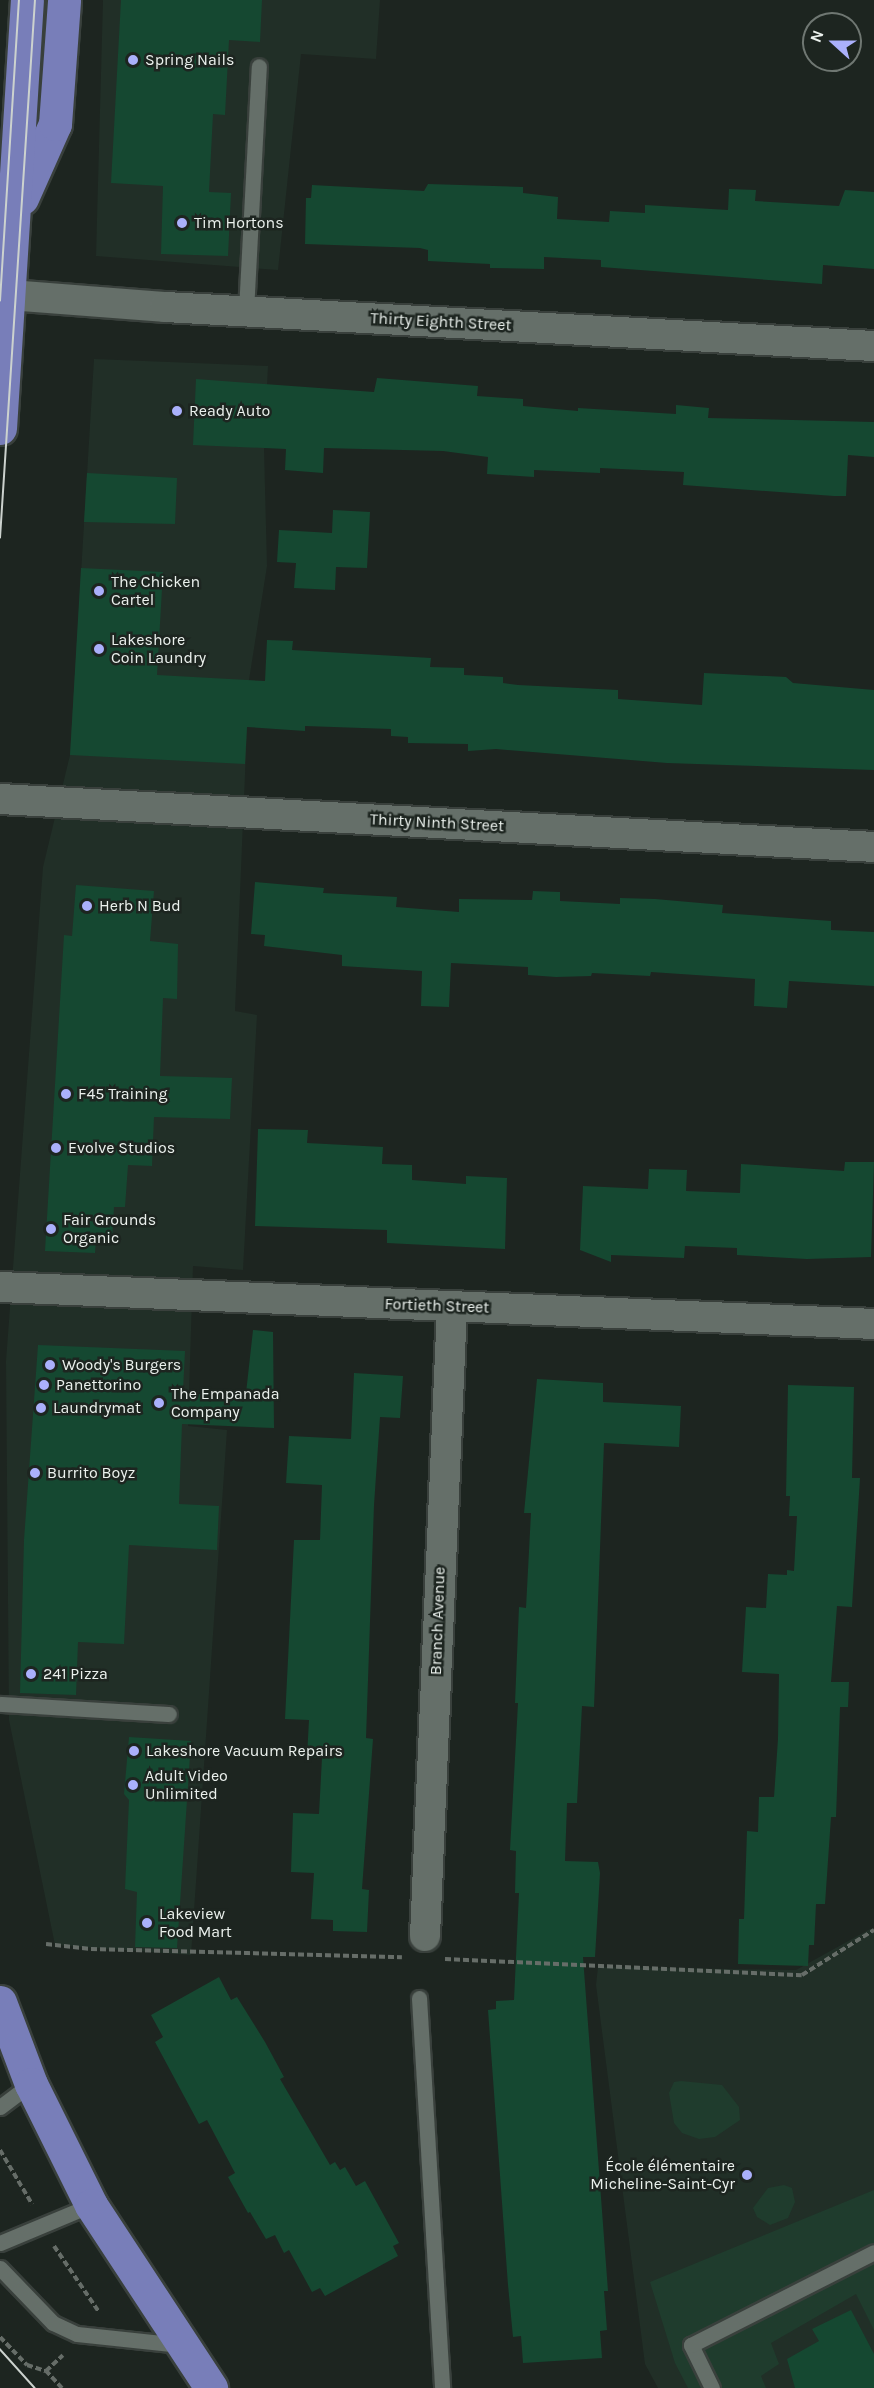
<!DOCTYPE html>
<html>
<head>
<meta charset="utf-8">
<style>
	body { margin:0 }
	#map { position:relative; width:874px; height:2388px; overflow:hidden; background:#1d2520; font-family:Karla,sans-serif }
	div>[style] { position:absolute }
	.built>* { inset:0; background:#212f27 }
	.green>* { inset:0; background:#1f3c2d }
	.building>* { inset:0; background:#154831 }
	.path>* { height:4px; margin-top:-2px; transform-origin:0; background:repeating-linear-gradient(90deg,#666d68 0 6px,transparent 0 9px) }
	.roads { filter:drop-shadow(2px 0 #39403c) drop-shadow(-2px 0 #39403c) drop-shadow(0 2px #39403c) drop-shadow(0 -2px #39403c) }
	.lane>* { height:15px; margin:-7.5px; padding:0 7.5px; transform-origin:7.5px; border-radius:7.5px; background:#656f69 }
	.street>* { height:30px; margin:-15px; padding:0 15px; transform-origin:15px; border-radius:15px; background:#656f69 }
	.primary>* { height:33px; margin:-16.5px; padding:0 16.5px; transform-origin:16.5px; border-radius:16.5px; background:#787eb9 }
	.tram>* { height:1.5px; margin:-0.75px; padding:0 0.75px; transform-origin:0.75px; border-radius:0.75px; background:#ccd2ce }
	.dots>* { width:16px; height:16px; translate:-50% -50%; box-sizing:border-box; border:3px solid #1d2520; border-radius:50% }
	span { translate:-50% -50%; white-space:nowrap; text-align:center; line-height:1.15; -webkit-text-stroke:5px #1d2520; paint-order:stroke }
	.poi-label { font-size:16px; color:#ebf1ed }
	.left { translate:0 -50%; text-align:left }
	.right { translate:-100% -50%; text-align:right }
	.street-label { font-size:16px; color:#ebf1ed }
	.north { position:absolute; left:802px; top:12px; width:60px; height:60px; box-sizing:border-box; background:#1d2520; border:2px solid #6f7772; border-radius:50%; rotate:291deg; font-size:16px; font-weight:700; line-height:24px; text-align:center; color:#ebf1ed }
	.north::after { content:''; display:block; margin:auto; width:21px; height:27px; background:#aab0fb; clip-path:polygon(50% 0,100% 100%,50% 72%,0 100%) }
</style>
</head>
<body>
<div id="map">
	<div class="built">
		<div style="clip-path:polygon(103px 0,380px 0,376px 59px,301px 54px,278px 270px,96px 256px)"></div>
		<div style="clip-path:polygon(94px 359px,268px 366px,264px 448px,267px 566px,249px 680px,235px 1011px,257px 1015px,243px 1270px,193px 1266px,188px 1426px,227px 1430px,191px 1955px,55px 1945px,9px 1720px,6px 1361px,43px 867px,70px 755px)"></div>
		<div style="clip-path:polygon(870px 1929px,874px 1929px,874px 2388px,658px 2388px,645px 2364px,596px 1985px,598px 1967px,796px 1970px)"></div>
	</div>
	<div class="green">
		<div style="clip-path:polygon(681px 2081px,722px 2085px,739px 2107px,740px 2120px,715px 2137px,699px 2139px,682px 2133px,674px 2123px,669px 2093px,674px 2082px)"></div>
		<div style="clip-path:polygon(784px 2185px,792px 2188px,795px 2202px,788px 2218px,770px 2225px,757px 2217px,753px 2208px,768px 2188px)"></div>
		<div style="clip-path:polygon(874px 2190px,874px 2330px,856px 2294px,771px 2343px,779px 2364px,761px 2376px,766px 2388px,688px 2388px,675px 2363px,650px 2282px)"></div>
	</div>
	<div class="building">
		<div style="clip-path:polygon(121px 0,262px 0,260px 42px,229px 40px,225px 115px,213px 114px,209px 192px,231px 193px,228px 256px,161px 254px,163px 186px,111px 183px)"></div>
		<div style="clip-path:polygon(428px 184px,523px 187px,523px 193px,558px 197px,557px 219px,609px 222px,610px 211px,645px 213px,645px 205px,728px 210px,729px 189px,756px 190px,755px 201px,839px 206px,845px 190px,874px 192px,874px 269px,823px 265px,822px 284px,601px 267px,601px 260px,544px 257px,544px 269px,490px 268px,490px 264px,428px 261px,428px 250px,420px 248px,305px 244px,306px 198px,311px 198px,312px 185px,424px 191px)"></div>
		<div style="clip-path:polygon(377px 378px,478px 386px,477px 396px,523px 399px,523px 406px,578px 411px,578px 408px,676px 414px,676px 405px,709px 408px,708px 418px,874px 422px,874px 457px,848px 455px,846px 496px,834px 496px,683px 485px,684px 472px,600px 468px,600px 473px,534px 470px,534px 477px,487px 474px,488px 457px,443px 451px,324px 448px,323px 473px,285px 470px,286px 449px,193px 445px,196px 379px,374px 392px)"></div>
		<div style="clip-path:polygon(87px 473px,177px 478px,175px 524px,84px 522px)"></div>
		<div style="clip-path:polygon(333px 510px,370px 512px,367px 568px,336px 567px,335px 590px,294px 588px,296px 563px,277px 562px,279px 530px,332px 533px)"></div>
		<div style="clip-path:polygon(81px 568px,163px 572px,157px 675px,265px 681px,267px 640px,293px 641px,292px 650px,431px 658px,430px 667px,464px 668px,464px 675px,503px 677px,503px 683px,518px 685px,618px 690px,618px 699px,702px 705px,704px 673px,786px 677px,793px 683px,874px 690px,874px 770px,667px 763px,496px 749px,468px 751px,468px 744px,408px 743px,408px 737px,391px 736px,391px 729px,305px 726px,305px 731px,247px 727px,245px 764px,70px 755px)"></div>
		<div style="clip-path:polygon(255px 882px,324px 888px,323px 893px,397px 897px,396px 907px,459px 912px,459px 899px,532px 900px,533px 891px,560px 892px,560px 901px,620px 904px,620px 898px,655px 899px,723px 905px,722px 913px,831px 921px,831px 930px,874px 932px,874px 986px,789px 981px,787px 1008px,754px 1006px,755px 979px,651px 972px,650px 976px,592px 973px,591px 976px,556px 977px,528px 975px,528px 967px,451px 963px,449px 1007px,421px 1006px,422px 971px,342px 966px,342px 955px,264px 946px,265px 935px,251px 934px)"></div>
		<div style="clip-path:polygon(76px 885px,154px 891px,150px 941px,178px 944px,177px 999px,163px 998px,160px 1076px,232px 1078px,230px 1119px,154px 1117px,152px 1166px,128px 1165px,125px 1207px,114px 1207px,112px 1240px,96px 1240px,95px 1253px,45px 1251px,64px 935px,72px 936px)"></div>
		<div style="clip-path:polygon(258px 1129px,308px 1130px,307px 1143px,383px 1147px,382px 1164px,412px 1165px,412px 1180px,466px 1184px,466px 1176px,507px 1178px,505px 1249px,387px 1243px,387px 1230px,255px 1226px)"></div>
		<div style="clip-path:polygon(845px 1162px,874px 1162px,871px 1257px,807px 1259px,737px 1255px,737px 1248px,685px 1246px,684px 1258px,611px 1255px,611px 1262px,580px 1250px,583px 1186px,648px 1189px,649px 1169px,687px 1170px,686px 1191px,740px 1193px,741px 1164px,844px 1171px)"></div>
		<div style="clip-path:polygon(253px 1330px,273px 1332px,274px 1428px,182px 1424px,179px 1504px,219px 1506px,217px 1550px,129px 1545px,124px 1644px,78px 1642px,76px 1695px,20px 1693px,24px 1540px,38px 1345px,185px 1351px,183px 1391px,246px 1393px)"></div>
		<div style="clip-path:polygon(354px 1373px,403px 1376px,400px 1418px,380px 1417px,374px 1505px,366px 1738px,373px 1739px,362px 1889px,369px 1890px,367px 1932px,333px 1931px,333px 1920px,311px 1919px,314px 1873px,291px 1872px,293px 1813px,319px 1814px,322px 1758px,307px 1757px,309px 1720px,285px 1719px,294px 1540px,320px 1540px,322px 1485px,286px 1483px,289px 1436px,351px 1439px)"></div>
		<div style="clip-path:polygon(537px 1379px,603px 1383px,603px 1402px,681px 1406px,679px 1447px,604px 1443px,594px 1707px,582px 1706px,577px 1803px,567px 1803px,565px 1861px,598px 1862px,600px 1873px,595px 1957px,583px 1957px,608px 2291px,604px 2291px,607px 2330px,600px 2331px,602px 2358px,523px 2363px,521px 2336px,513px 2337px,508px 2285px,488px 2010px,496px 2009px,496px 2001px,514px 2000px,519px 1893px,515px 1893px,516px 1851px,510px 1850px,518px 1703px,515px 1703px,519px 1607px,526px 1608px,531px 1513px,524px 1513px)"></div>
		<div style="clip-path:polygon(788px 1385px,854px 1387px,852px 1478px,860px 1478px,852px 1607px,837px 1606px,831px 1682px,849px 1682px,848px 1707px,840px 1707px,836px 1817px,831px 1817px,825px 1904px,816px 1904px,814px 1945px,809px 1945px,808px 1966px,738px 1964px,739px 1919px,744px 1919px,747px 1831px,758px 1832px,759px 1797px,774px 1797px,778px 1739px,779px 1674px,742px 1672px,746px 1607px,766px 1608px,768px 1574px,787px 1575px,787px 1570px,794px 1571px,797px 1516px,789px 1516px,790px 1496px,786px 1496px)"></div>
		<div style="clip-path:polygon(129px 1737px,191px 1741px,177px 1948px,135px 1947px,137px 1892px,125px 1889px,129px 1800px,124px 1794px)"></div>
		<div style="clip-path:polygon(219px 1977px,231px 2000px,237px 1997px,265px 2042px,284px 2077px,280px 2079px,330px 2165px,335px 2162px,340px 2170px,345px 2167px,356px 2186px,365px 2181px,399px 2243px,393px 2246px,398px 2256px,325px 2296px,320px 2288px,312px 2292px,289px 2250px,284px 2253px,275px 2235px,266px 2239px,250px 2212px,248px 2213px,228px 2177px,235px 2173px,207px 2120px,199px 2124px,155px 2042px,163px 2037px,151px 2015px)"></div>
		<div style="clip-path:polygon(851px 2310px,874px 2354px,874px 2388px,795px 2388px,787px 2359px,819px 2341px,812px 2329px)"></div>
	</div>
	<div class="path">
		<div style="left:46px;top:1944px;width:45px;rotate:6.3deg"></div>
		<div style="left:91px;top:1949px;width:311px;rotate:1.5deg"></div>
		<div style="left:445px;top:1959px;width:357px;rotate:2.6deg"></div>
		<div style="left:802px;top:1975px;width:85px;rotate:-32deg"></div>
		<div style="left:0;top:2150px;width:63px;rotate:59.3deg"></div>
		<div style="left:54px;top:2246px;width:80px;rotate:55.7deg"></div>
		<div style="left:0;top:2337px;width:39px;rotate:46deg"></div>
		<div style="left:27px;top:2365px;width:20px;rotate:18deg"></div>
		<div style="left:62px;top:2388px;width:23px;rotate:-133deg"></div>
		<div style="left:46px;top:2371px;width:23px;rotate:-43deg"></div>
	</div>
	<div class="roads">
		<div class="lane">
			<div style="left:246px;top:311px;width:245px;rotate:-87deg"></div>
			<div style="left:0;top:1704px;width:169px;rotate:3.4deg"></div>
			<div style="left:419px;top:1998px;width:391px;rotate:86.6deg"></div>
			<div style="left:0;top:2107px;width:39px;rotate:-37deg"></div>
			<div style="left:0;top:2243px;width:99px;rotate:-22.7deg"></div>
			<div style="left:0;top:2268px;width:76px;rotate:46.1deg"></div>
			<div style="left:53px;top:2323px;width:26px;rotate:25deg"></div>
			<div style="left:77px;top:2334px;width:104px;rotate:6.1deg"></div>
			<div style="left:712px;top:2388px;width:48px;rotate:-116deg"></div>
			<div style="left:691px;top:2345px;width:205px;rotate:-26.9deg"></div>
		</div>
		<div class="street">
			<div style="left:9px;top:295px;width:156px;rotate:4.4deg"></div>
			<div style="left:165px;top:307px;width:710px;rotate:3.15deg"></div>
			<div style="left:0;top:799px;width:875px;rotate:3.14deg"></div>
			<div style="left:0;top:1287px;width:875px;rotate:2.42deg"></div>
			<div style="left:425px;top:1936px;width:630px;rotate:-87.54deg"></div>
		</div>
		<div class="primary">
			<div style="left:22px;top:198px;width:81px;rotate:-66deg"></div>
			<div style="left:55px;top:124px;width:124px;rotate:-85.8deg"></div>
			<div style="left:0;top:428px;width:429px;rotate:-86.4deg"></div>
			<div style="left:0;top:2002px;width:88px;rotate:69.3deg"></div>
			<div style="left:31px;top:2084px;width:135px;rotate:63.6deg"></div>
			<div style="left:91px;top:2205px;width:219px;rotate:56.7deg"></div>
		</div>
	</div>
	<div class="tram">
		<div style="left:0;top:301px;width:302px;rotate:-86.4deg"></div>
		<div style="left:0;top:538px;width:539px;rotate:-86.28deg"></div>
		<div style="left:0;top:2349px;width:52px;rotate:48.1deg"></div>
	</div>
	<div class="dots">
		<div style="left:133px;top:60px;background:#aab0fb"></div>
		<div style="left:182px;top:223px;background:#aab0fb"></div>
		<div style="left:177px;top:411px;background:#aab0fb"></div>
		<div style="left:99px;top:591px;background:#aab0fb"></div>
		<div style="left:99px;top:649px;background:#aab0fb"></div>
		<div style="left:87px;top:906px;background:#aab0fb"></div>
		<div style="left:66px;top:1094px;background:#aab0fb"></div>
		<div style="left:56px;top:1148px;background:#aab0fb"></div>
		<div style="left:51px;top:1229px;background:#aab0fb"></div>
		<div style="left:50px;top:1365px;background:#aab0fb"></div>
		<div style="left:44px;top:1385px;background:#aab0fb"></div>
		<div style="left:159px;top:1403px;background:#aab0fb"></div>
		<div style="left:41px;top:1408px;background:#aab0fb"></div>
		<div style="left:35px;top:1473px;background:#aab0fb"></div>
		<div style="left:31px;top:1674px;background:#aab0fb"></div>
		<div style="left:134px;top:1751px;background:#aab0fb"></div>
		<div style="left:133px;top:1785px;background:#aab0fb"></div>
		<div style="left:147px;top:1923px;background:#aab0fb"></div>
		<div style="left:747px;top:2175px;background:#aab0fb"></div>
	</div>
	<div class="poi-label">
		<span class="left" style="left:145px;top:60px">Spring Nails</span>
		<span class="left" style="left:194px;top:223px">Tim Hortons</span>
		<span class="left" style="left:189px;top:411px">Ready Auto</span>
		<span class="left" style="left:111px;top:591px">The Chicken<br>Cartel</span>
		<span class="left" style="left:111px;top:649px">Lakeshore<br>Coin Laundry</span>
		<span class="left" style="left:99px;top:906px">Herb N Bud</span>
		<span class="left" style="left:78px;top:1094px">F45 Training</span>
		<span class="left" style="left:68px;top:1148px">Evolve Studios</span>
		<span class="left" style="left:63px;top:1229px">Fair Grounds<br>Organic</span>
		<span class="left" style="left:62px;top:1365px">Woody's Burgers</span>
		<span class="left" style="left:56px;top:1385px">Panettorino</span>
		<span class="left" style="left:171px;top:1403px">The Empanada<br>Company</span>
		<span class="left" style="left:53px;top:1408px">Laundrymat</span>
		<span class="left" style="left:47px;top:1473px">Burrito Boyz</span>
		<span class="left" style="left:43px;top:1674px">241 Pizza</span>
		<span class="left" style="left:146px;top:1751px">Lakeshore Vacuum Repairs</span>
		<span class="left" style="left:145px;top:1785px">Adult Video<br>Unlimited</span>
		<span class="left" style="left:159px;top:1923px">Lakeview<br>Food Mart</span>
		<span class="right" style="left:735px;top:2175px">École élémentaire<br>Micheline-Saint-Cyr</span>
	</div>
	<div class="street-label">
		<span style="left:441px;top:322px;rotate:3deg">Thirty Eighth Street</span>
		<span style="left:437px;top:823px;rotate:3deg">Thirty Ninth Street</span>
		<span style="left:437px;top:1306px;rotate:2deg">Fortieth Street</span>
		<span style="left:438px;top:1621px;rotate:-88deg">Branch Avenue</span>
	</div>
	<div class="north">N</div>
</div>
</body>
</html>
